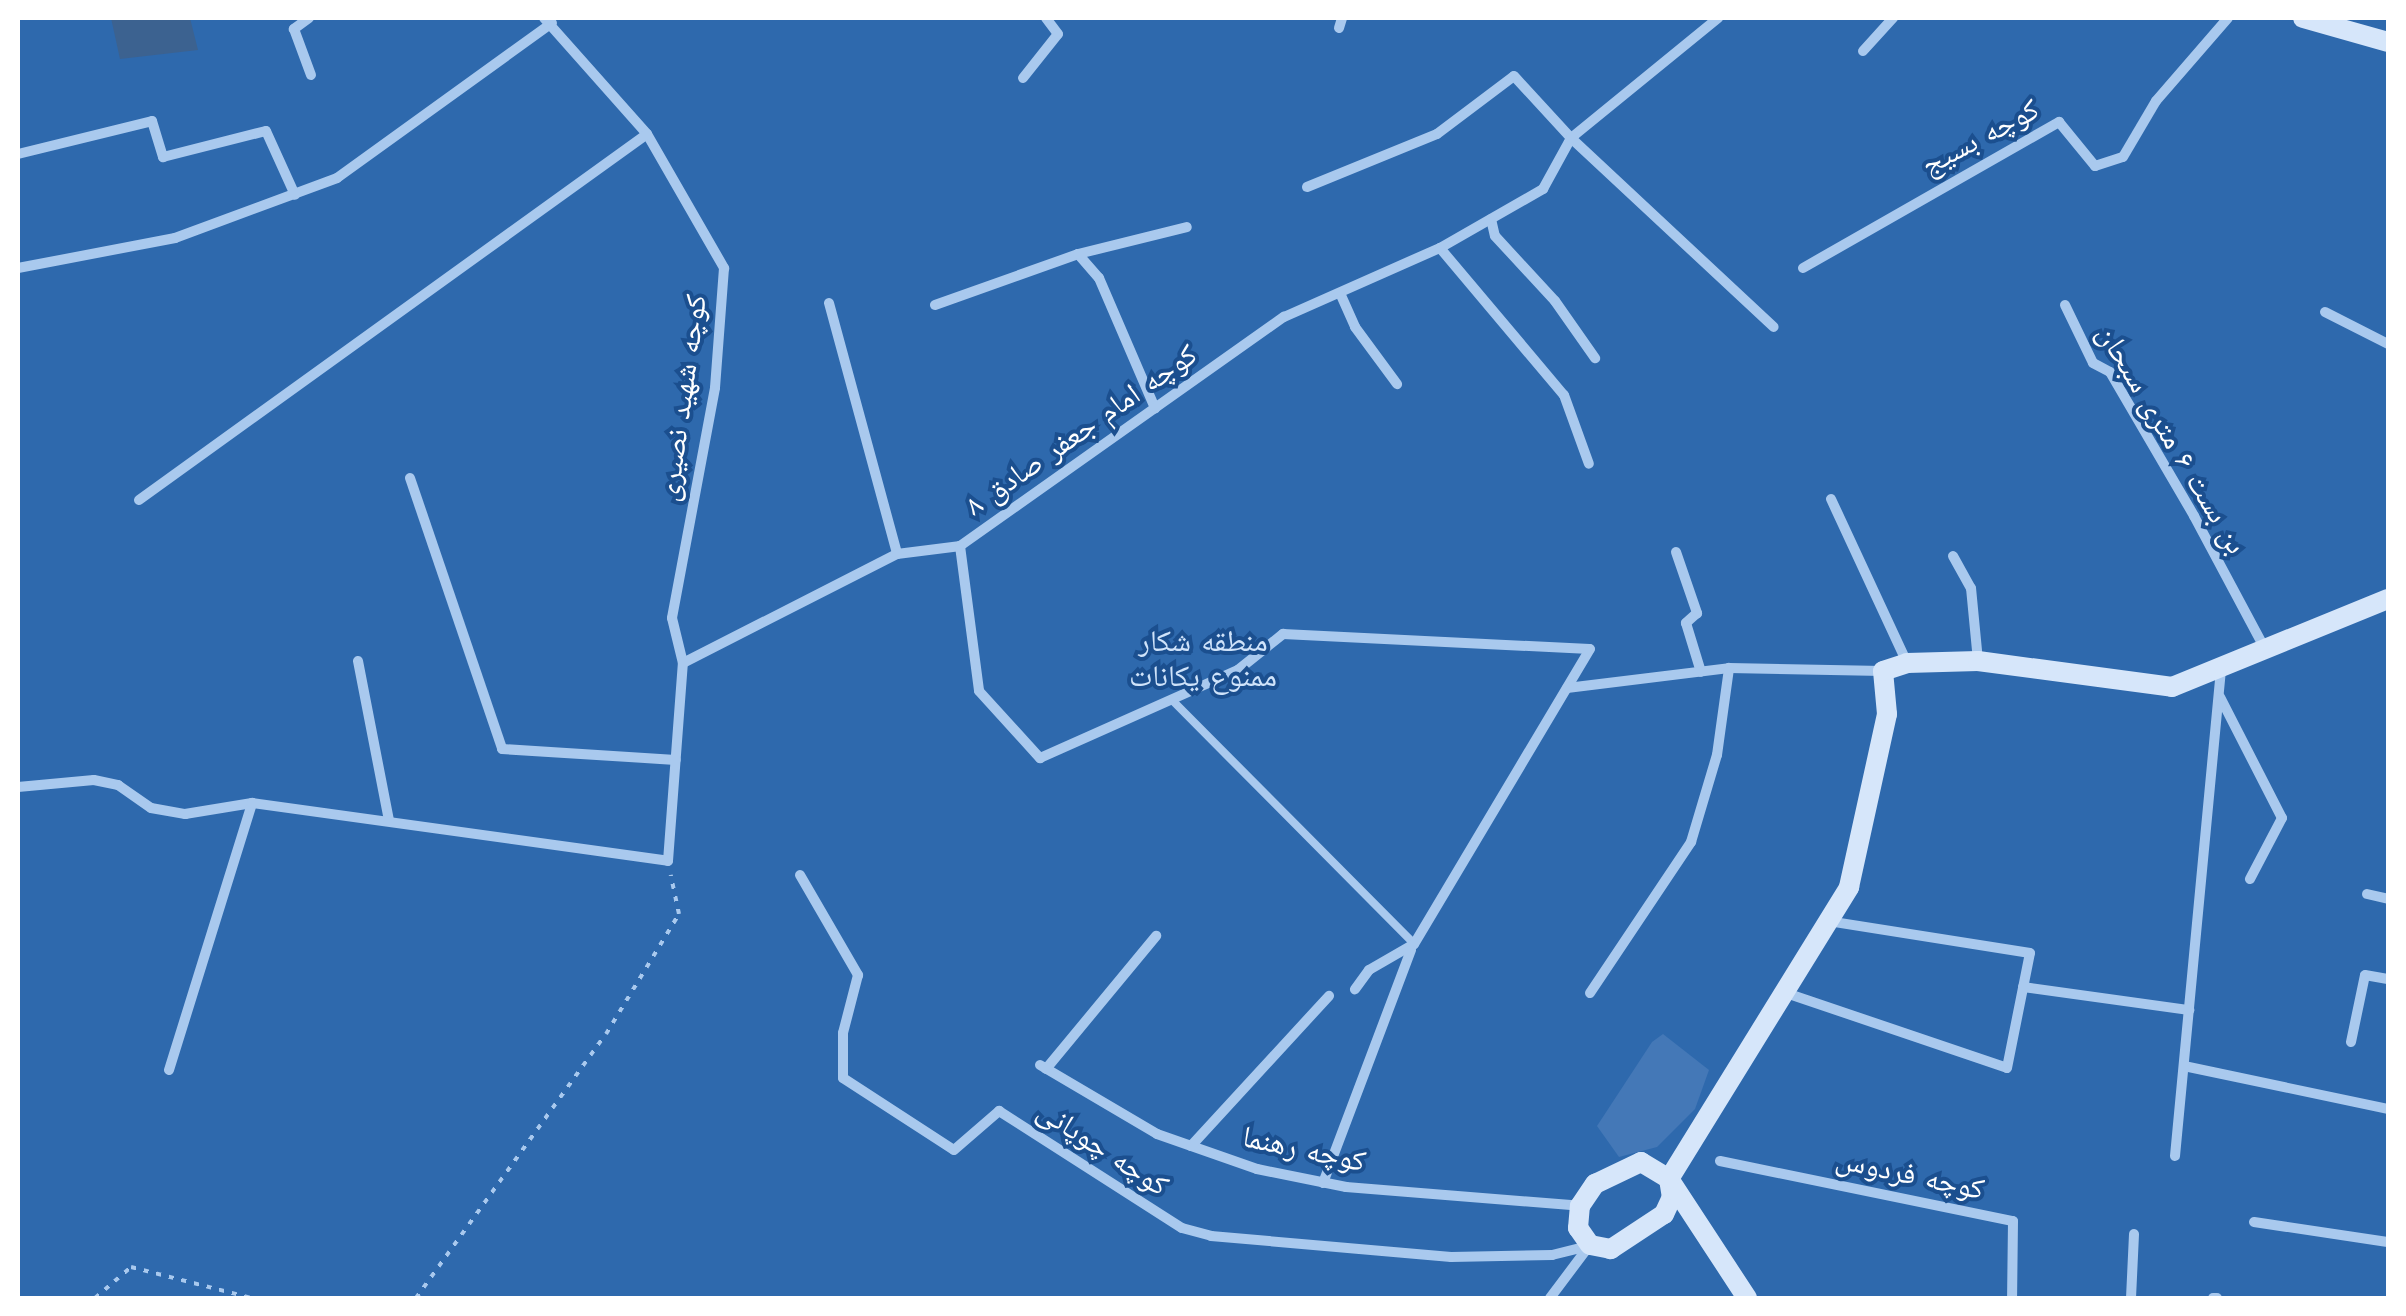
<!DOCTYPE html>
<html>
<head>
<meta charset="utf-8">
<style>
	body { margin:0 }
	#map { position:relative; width:2406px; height:1316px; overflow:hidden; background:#1b4f8f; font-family:"Work Sans","Noto Naskh Arabic",sans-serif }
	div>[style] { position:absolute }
	.green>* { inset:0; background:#2e69ad }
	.water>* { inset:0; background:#3c6290 }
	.building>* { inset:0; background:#4478b7 }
	.path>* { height:4px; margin-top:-2px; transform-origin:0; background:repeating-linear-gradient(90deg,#a9c9ee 0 5px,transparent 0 13px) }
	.lane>* { height:8px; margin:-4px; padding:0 4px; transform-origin:4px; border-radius:4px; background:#a9c9ee }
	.street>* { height:10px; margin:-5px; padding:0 5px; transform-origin:5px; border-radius:5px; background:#a9c9ee }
	.secondary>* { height:20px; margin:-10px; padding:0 10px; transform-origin:10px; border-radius:10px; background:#d6e6fa }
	span { translate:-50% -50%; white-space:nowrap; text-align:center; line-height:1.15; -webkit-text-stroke:8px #1b4f8f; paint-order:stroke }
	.street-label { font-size:30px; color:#fff }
	.park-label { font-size:30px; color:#cfe3fa }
	.frame { position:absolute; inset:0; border:20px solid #fff; pointer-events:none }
</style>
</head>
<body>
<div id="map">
	<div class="green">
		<div style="clip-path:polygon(18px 18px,2388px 18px,2388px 1298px,18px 1298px)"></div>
	</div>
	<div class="water">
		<div style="clip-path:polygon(111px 18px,190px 18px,198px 50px,120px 59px)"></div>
	</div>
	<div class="building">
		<div style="clip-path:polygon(1663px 1034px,1709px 1070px,1695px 1109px,1657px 1147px,1619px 1157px,1597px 1126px,1652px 1042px)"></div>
	</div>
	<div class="path">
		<div style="left:95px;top:1298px;width:48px;rotate:-40.7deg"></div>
		<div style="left:131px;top:1267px;width:125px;rotate:14.4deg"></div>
		<div style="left:416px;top:1298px;width:325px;rotate:-54.3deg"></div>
		<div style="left:606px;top:1034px;width:140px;rotate:-58.7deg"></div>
		<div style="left:679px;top:914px;width:40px;rotate:-102deg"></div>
	</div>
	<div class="lane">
		<div style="left:1173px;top:701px;width:342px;rotate:45.2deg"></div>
	</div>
	<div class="street">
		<div style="left:309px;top:18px;width:19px;rotate:144deg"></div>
		<div style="left:294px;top:29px;width:49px;rotate:69.7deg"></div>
		<div style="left:544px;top:18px;width:155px;rotate:48.4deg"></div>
		<div style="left:647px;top:134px;width:155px;rotate:60.1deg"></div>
		<div style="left:724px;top:268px;width:120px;rotate:94.3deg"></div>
		<div style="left:715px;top:388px;width:234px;rotate:100.6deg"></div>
		<div style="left:672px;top:618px;width:46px;rotate:76.3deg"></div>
		<div style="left:1339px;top:28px;width:10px;rotate:-73deg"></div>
		<div style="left:1863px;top:51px;width:45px;rotate:-47.7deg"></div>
		<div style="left:1023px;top:78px;width:56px;rotate:-51.5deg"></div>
		<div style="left:1058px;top:34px;width:20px;rotate:-127deg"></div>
		<div style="left:18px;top:154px;width:138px;rotate:-13.8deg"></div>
		<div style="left:152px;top:121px;width:38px;rotate:73deg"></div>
		<div style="left:163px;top:157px;width:106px;rotate:-14.2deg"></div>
		<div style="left:266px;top:131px;width:70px;rotate:65.6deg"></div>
		<div style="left:1307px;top:187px;width:140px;rotate:-22.2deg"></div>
		<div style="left:1437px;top:134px;width:96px;rotate:-37deg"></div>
		<div style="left:1514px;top:76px;width:84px;rotate:47.4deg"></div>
		<div style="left:1571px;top:138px;width:277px;rotate:43deg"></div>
		<div style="left:1491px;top:219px;width:17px;rotate:77deg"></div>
		<div style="left:1495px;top:236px;width:88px;rotate:47.3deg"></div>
		<div style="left:1555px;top:301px;width:70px;rotate:54.9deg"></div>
		<div style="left:1440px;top:248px;width:192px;rotate:49.9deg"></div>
		<div style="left:1564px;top:395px;width:73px;rotate:70.1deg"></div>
		<div style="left:1078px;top:254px;width:32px;rotate:49deg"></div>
		<div style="left:1099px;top:278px;width:142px;rotate:66.7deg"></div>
		<div style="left:18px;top:268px;width:160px;rotate:-10.8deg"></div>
		<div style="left:175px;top:238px;width:173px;rotate:-20.3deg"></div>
		<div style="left:337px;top:178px;width:265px;rotate:-35.8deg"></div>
		<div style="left:1803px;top:268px;width:295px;rotate:-29.7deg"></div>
		<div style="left:2059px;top:122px;width:57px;rotate:50.7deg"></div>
		<div style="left:2095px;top:166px;width:29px;rotate:-18deg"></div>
		<div style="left:2123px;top:157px;width:65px;rotate:-59.5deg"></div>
		<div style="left:2156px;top:101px;width:110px;rotate:-49.1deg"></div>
		<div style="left:1340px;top:293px;width:37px;rotate:66deg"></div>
		<div style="left:1355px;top:327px;width:71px;rotate:53.6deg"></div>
		<div style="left:829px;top:303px;width:260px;rotate:74.8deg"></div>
		<div style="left:935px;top:305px;width:152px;rotate:-19.6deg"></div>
		<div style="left:1078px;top:254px;width:112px;rotate:-13.9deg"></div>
		<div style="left:2065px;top:305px;width:64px;rotate:64.2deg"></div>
		<div style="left:2093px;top:363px;width:19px;rotate:28deg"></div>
		<div style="left:2110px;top:372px;width:167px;rotate:59.7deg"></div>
		<div style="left:2194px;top:516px;width:151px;rotate:61.9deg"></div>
		<div style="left:2325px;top:312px;width:71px;rotate:26.9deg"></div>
		<div style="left:410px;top:478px;width:286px;rotate:71.2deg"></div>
		<div style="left:502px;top:749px;width:174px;rotate:3.6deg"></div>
		<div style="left:1831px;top:499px;width:181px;rotate:65.1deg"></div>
		<div style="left:139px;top:500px;width:626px;rotate:-35.77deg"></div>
		<div style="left:960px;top:546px;width:146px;rotate:82.5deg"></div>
		<div style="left:979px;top:691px;width:91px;rotate:47.7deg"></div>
		<div style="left:1040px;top:758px;width:217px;rotate:-24deg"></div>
		<div style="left:1238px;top:670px;width:58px;rotate:-38.7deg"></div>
		<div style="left:1283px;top:634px;width:307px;rotate:2.8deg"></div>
		<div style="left:1590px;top:649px;width:344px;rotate:120.8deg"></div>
		<div style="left:1414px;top:944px;width:52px;rotate:150deg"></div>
		<div style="left:1369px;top:970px;width:24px;rotate:126deg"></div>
		<div style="left:1676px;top:552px;width:65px;rotate:71deg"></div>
		<div style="left:1697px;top:613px;width:15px;rotate:138deg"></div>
		<div style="left:1686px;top:623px;width:51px;rotate:73deg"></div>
		<div style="left:1953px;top:556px;width:37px;rotate:61deg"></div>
		<div style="left:1971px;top:588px;width:73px;rotate:84.5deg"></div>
		<div style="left:358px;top:661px;width:163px;rotate:79deg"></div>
		<div style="left:1567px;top:688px;width:163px;rotate:-7deg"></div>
		<div style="left:1729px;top:668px;width:154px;rotate:1.1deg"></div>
		<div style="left:2220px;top:697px;width:136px;rotate:62.9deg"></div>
		<div style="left:2282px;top:818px;width:69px;rotate:117.7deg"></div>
		<div style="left:18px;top:787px;width:76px;rotate:-5.3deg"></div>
		<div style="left:94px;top:780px;width:25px;rotate:12deg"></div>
		<div style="left:118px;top:785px;width:40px;rotate:34.9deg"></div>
		<div style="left:151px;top:808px;width:35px;rotate:10deg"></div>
		<div style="left:185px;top:814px;width:68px;rotate:-9.3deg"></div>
		<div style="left:800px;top:875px;width:116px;rotate:59.9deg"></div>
		<div style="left:858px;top:975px;width:60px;rotate:104.5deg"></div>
		<div style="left:843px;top:1033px;width:45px;rotate:90deg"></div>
		<div style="left:843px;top:1078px;width:132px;rotate:33deg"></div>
		<div style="left:954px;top:1150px;width:60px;rotate:-40.9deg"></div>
		<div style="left:999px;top:1111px;width:217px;rotate:32.6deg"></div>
		<div style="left:1182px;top:1228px;width:30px;rotate:15deg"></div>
		<div style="left:1211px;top:1236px;width:241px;rotate:5deg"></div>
		<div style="left:1451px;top:1257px;width:101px;rotate:-1.1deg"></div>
		<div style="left:1552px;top:1255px;width:38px;rotate:-14deg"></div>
		<div style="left:2367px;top:894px;width:22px;rotate:13deg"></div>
		<div style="left:2023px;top:987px;width:168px;rotate:7.9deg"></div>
		<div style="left:1590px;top:993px;width:182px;rotate:-56.2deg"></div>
		<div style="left:1691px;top:842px;width:91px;rotate:-73.4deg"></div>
		<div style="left:1717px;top:755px;width:88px;rotate:-82.1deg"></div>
		<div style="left:1786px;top:993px;width:233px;rotate:18.7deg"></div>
		<div style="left:2007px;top:1068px;width:117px;rotate:-78.7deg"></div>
		<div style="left:2030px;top:953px;width:204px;rotate:-171deg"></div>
		<div style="left:2351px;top:1042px;width:68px;rotate:-78.2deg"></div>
		<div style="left:2365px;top:975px;width:23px;rotate:10deg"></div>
		<div style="left:1040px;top:1065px;width:136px;rotate:30.5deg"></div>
		<div style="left:1157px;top:1134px;width:106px;rotate:19.3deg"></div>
		<div style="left:1257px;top:1169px;width:91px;rotate:11.4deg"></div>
		<div style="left:1346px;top:1187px;width:235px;rotate:4.6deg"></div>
		<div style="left:2184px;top:1066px;width:208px;rotate:11.9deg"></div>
		<div style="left:1046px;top:1069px;width:173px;rotate:-50.4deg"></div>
		<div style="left:169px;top:1070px;width:280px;rotate:-72.7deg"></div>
		<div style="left:252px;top:803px;width:420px;rotate:7.9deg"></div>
		<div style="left:668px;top:861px;width:199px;rotate:-85.7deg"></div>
		<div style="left:683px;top:663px;width:240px;rotate:-27deg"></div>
		<div style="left:897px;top:554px;width:64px;rotate:-7.2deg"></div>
		<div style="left:960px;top:546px;width:397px;rotate:-35.3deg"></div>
		<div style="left:1284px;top:317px;width:171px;rotate:-23.9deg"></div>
		<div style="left:1440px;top:248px;width:119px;rotate:-29.8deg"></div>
		<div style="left:1543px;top:189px;width:58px;rotate:-61.2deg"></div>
		<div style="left:1571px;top:138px;width:190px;rotate:-39.2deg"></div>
		<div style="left:1191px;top:1146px;width:204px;rotate:-47.4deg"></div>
		<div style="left:2175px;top:1156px;width:490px;rotate:-84.6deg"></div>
		<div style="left:1720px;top:1161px;width:299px;rotate:11.6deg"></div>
		<div style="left:2013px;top:1221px;width:77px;rotate:90.7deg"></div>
		<div style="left:1323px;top:1183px;width:249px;rotate:-69.3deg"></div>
		<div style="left:2254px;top:1222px;width:135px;rotate:8.5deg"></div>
		<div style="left:1550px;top:1298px;width:65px;rotate:-53.1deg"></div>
		<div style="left:2131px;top:1298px;width:64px;rotate:-87.3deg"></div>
		<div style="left:2213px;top:1298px;width:4px"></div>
	</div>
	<div class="secondary">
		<div style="left:2303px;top:18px;width:88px;rotate:15.8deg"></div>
		<div style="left:1641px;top:1162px;width:33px;rotate:31deg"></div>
		<div style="left:1669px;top:1179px;width:18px;rotate:81deg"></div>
		<div style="left:1672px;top:1197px;width:19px;rotate:115deg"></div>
		<div style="left:1664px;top:1214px;width:64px;rotate:146.6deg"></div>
		<div style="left:1611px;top:1249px;width:21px;rotate:-169deg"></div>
		<div style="left:1590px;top:1245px;width:21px;rotate:-125deg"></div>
		<div style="left:1578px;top:1228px;width:22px;rotate:-85deg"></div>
		<div style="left:1580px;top:1206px;width:27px;rotate:-56deg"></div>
		<div style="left:1595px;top:1184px;width:51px;rotate:-25.6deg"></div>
		<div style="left:1747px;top:1298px;width:142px;rotate:-123.2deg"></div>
		<div style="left:1669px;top:1179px;width:343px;rotate:-58.3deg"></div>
		<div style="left:1849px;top:887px;width:177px;rotate:-77.6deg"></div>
		<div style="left:1887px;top:714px;width:43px;rotate:-95.3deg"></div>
		<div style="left:1883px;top:671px;width:25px;rotate:-18deg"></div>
		<div style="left:1907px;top:663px;width:71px;rotate:-1.6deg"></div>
		<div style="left:1978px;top:661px;width:196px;rotate:7.6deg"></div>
		<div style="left:2172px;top:687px;width:233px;rotate:-22.2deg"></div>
	</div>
	<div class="street-label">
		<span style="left:1980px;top:137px;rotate:-28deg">کوچه بسیج</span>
		<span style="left:682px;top:398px;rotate:-82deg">کوچه شهید نصیری</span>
		<span style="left:1081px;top:430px;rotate:-35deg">کوچه امام جعفر صادق ۸</span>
		<span style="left:2172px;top:439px;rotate:59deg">بن بست ۶ متری سبحان</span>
		<span style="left:1103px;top:1148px;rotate:33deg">کوچه چوپانی</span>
		<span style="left:1304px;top:1149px;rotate:12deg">کوچه رهنما</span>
		<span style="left:1910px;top:1174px;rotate:12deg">کوچه فردوس</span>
	</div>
	<div class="park-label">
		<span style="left:1203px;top:658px">منطقه شکار<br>ممنوع یکانات</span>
	</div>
	<div class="frame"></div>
</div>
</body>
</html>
